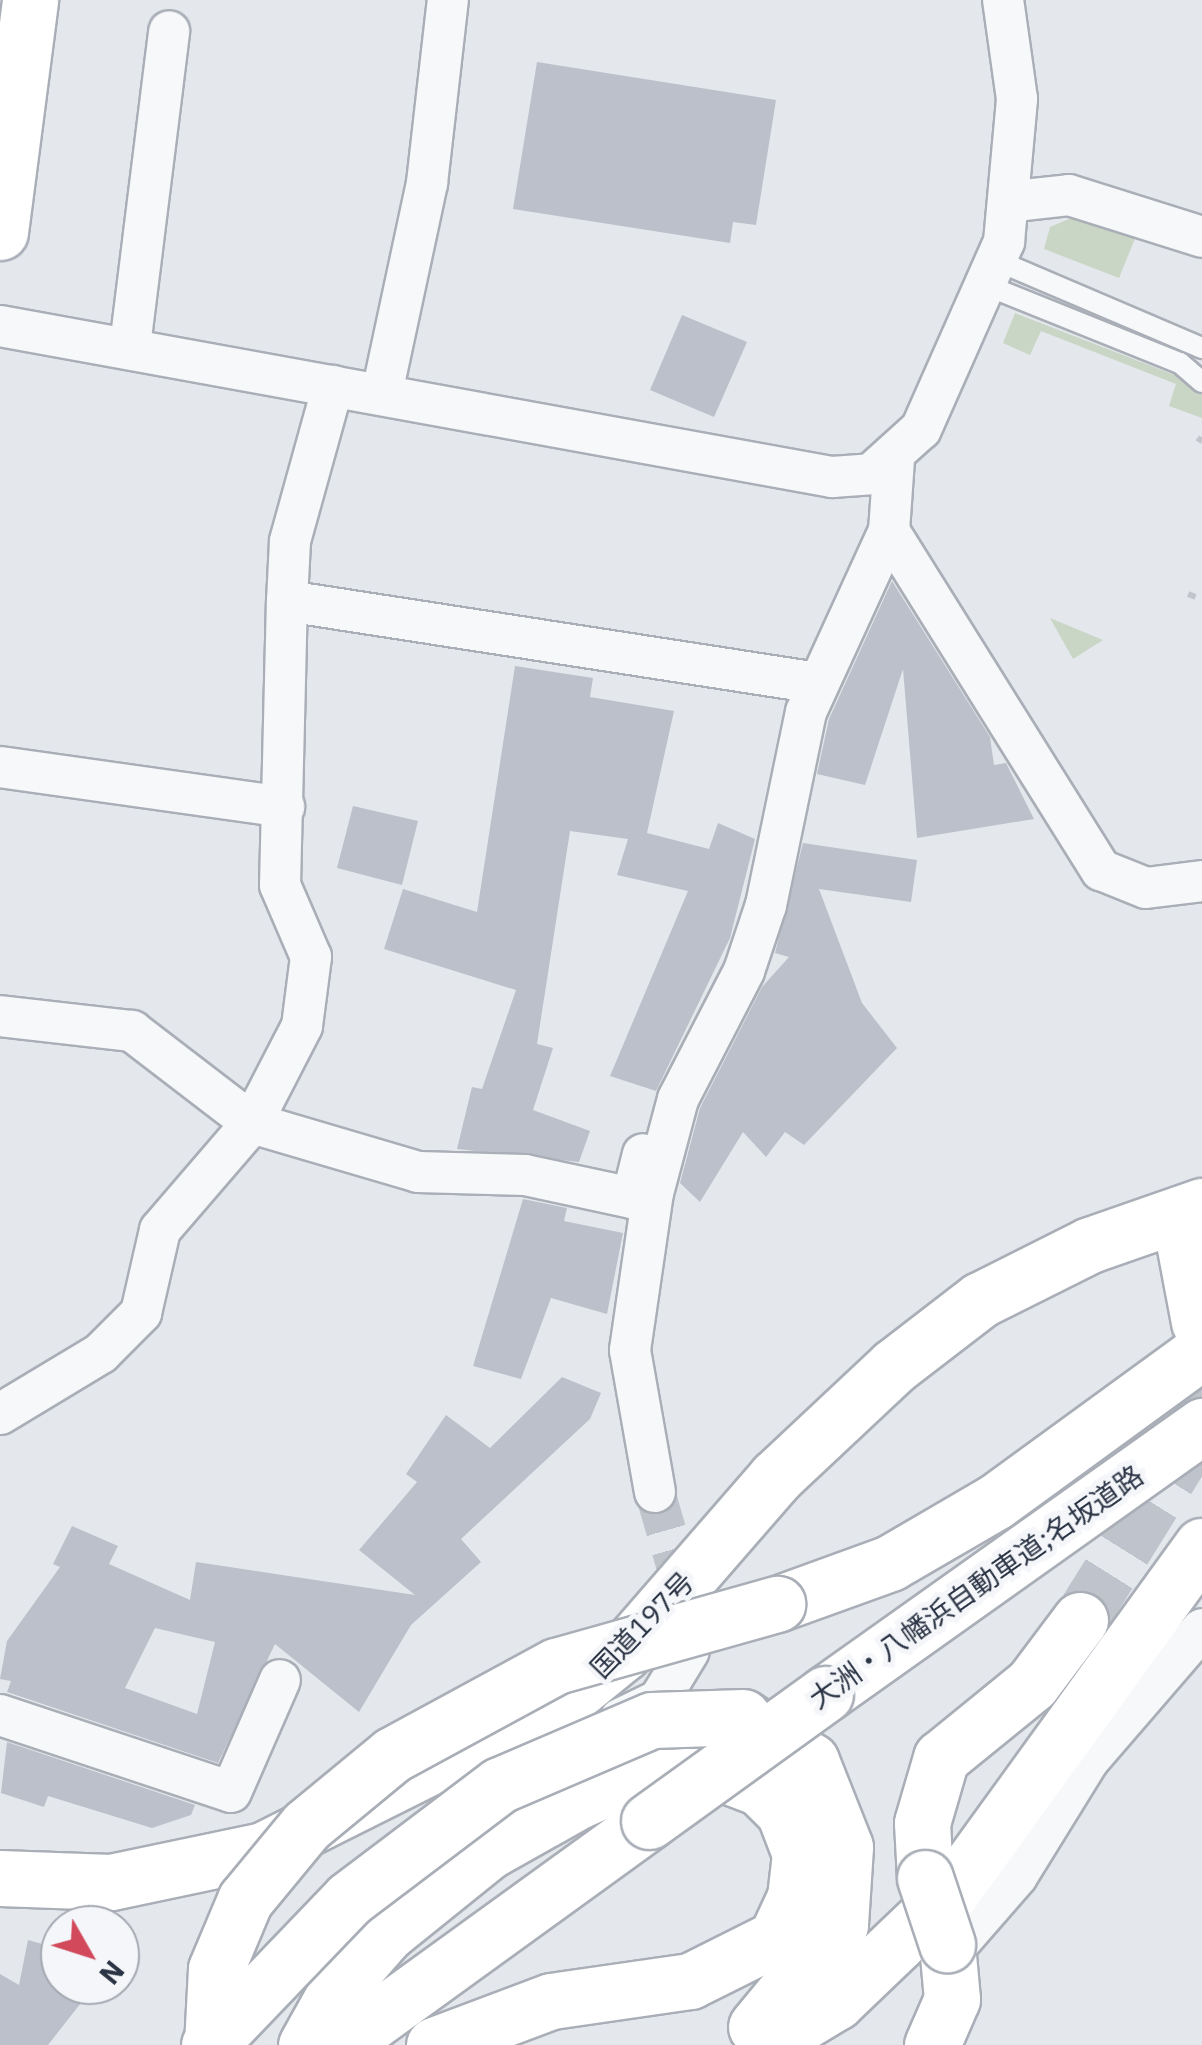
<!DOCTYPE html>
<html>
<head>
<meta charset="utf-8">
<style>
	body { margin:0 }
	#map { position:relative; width:1202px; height:2045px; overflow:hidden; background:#e4e7ec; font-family:"IBM Plex Sans","Noto Sans JP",sans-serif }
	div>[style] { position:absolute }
	.green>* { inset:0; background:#c9d6c5 }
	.building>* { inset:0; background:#bbc0ca }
	.street-tunnel>* { height:40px; margin-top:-20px; transform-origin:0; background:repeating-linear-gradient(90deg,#bfc3cb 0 40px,transparent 0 60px) }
	.secondary-tunnel>* { height:55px; margin-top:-27.5px; transform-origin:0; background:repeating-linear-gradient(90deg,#bfc3cb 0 55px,transparent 0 83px) }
	.path>* { height:6px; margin-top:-3px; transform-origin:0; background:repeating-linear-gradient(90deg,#c2c5cb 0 8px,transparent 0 16px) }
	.roads { filter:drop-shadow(2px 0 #a9aeb7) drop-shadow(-2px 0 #a9aeb7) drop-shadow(0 2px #a9aeb7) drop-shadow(0 -2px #a9aeb7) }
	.lane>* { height:20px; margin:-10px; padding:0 10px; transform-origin:10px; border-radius:10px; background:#f7f8fa }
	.street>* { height:40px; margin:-20px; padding:0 20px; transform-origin:20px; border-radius:20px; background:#f7f8fa }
	.secondary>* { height:55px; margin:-27.5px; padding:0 27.5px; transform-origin:27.5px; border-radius:27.5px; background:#fff }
	.highway>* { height:55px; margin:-27.5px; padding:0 27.5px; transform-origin:27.5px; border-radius:27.5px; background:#fff }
	.bridges { filter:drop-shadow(2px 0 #a9aeb7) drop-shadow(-2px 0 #a9aeb7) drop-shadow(0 2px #a9aeb7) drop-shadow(0 -2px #a9aeb7) }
	.secondary-bridge>* { height:55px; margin:-27.5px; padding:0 27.5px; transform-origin:27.5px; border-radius:27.5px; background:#fff }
	.highway-bridge>* { height:55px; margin:-27.5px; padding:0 27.5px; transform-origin:27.5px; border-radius:27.5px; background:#fff }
	span { translate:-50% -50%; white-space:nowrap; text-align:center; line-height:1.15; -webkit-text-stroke:10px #f4f6f9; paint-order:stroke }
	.street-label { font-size:28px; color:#2b3445 }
	.north { position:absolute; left:40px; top:1905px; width:100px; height:100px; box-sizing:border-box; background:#f4f6f9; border:2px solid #a4a8b1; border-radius:50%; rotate:129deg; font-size:28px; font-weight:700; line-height:40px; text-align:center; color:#2b3445 }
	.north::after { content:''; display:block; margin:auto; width:35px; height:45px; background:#d1495b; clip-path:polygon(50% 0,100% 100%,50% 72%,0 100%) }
</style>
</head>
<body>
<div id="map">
	<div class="green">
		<div style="clip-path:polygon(1083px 213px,1138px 231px,1119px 278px,1044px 249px,1050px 227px)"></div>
		<div style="clip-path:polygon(1015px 313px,1190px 381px,1202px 393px,1202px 418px,1169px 406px,1176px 384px,1041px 331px,1030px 355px,1003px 343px)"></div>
		<div style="clip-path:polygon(1050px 618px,1103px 640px,1073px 659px)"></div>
	</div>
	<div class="building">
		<div style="clip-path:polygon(537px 62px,776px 100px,756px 225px,733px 222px,730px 243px,513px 209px)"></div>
		<div style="clip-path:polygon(682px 315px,747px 342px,714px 417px,650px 390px)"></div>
		<div style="clip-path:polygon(892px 581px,990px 737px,994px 765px,1006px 763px,1034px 819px,917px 838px,903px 669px,865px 785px,817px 774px,829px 719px)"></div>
		<div style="clip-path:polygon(515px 666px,593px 678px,590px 697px,674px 711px,647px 833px,709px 849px,718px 823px,755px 839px,730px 938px,656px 1091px,610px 1076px,688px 891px,617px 875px,628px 839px,570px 831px,537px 1044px,553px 1048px,533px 1110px,590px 1131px,579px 1162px,457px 1149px,472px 1087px,482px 1089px,516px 990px,384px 949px,403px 889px,477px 912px)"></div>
		<div style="clip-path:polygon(353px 806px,418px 821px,402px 885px,337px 868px)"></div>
		<div style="clip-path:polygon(803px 843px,917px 860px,911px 902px,819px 889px,862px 1003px,897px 1048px,804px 1145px,785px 1132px,766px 1157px,743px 1132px,700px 1202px,680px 1183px,700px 1108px,762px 987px,789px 957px,775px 953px)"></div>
		<div style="clip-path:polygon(523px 1199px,567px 1208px,564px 1221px,623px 1233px,607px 1314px,551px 1298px,521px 1379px,473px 1366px)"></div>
		<div style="clip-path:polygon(evenodd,562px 1377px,601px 1393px,590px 1419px,461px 1539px,481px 1562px,411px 1625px,359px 1712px,275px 1644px,218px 1763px,7px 1692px,11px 1681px,0 1679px,7px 1641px,60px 1567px,53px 1564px,72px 1526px,118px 1546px,109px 1564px,190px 1600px,196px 1562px,415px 1595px,359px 1550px,417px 1482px,406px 1474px,446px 1415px,490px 1448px,562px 1377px,155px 1628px,215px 1642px,197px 1714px,125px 1688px,155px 1628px)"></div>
		<div style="clip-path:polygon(7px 1742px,195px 1805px,191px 1815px,152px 1828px,48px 1796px,44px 1807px,1px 1793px)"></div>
		<div style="clip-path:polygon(28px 1940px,60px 1949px,60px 1985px,95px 1985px,48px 2045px,0 2045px,0 1974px,19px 1985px)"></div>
	</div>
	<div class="street-tunnel">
		<div style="left:655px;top:1492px;width:116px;rotate:73.9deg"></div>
	</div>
	<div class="secondary-tunnel">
		<div style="left:1080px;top:1620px;width:210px;rotate:-58.1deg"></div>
		<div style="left:1191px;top:1442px;width:54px;rotate:-78.3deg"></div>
		<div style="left:1202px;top:1389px;width:67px;rotate:-92.6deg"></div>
	</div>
	<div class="path">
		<div style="left:1198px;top:442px;width:6px;rotate:-51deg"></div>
		<div style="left:1188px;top:594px;width:15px;rotate:20deg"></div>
	</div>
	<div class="roads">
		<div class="lane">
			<div style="left:998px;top:261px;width:222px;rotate:23.1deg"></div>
			<div style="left:988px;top:286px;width:207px;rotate:21.9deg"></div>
			<div style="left:1180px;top:363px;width:29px;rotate:41deg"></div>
		</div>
		<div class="street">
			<div style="left:1015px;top:201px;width:54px;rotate:-6.3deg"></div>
			<div style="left:1069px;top:195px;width:139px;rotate:17.5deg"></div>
			<div style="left:0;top:326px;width:846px;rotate:10.29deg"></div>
			<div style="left:832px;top:477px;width:39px;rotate:-4deg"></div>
			<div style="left:871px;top:474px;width:67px;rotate:-42deg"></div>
			<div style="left:921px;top:429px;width:205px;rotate:-66.1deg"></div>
			<div style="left:1004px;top:242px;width:144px;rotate:-84.8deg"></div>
			<div style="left:1017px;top:99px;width:100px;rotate:-98deg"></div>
			<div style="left:130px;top:346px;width:317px;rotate:-82.9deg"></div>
			<div style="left:382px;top:393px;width:215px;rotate:-77.9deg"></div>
			<div style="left:427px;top:183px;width:184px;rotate:-83.5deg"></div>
			<div style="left:889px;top:531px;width:400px;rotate:58deg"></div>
			<div style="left:1101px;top:870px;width:48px;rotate:21.8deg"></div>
			<div style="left:1146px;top:888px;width:56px;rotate:-7.1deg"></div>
			<div style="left:287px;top:601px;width:536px;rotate:8.79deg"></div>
			<div style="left:0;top:767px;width:287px;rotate:8deg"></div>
			<div style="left:0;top:1016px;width:133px;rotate:6.5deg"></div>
			<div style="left:132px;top:1031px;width:151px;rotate:37.5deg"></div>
			<div style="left:252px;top:1123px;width:173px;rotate:16.4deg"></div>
			<div style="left:418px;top:1172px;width:107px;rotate:1.6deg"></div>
			<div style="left:525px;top:1175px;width:109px;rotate:12.1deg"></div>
			<div style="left:632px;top:1198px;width:45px;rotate:-76deg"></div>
			<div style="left:0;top:1414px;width:118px;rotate:-31.1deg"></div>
			<div style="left:101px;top:1353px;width:57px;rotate:-45deg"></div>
			<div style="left:141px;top:1313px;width:85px;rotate:-77.1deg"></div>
			<div style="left:160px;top:1230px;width:141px;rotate:-49.3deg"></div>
			<div style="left:252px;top:1123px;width:109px;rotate:-62.7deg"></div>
			<div style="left:302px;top:1026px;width:70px;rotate:-82.6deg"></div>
			<div style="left:311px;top:957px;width:78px;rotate:-113.3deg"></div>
			<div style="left:280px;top:885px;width:284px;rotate:-88.6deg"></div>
			<div style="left:287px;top:601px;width:60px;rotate:-87.1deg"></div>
			<div style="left:290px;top:541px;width:161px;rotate:-74.5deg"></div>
			<div style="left:655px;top:1492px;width:144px;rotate:-100deg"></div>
			<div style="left:630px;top:1350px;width:159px;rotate:-81.7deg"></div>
			<div style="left:653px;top:1193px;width:97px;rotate:-75.1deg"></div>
			<div style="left:678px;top:1099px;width:144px;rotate:-62.7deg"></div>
			<div style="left:744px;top:971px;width:70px;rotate:-71.6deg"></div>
			<div style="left:766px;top:905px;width:197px;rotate:-78.3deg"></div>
			<div style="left:806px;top:712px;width:199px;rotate:-65.4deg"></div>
			<div style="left:889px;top:531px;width:71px;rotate:-86deg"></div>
			<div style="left:0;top:1715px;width:243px;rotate:18.4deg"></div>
			<div style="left:231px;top:1792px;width:122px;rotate:-66.4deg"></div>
			<div style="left:620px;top:1719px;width:43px;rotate:-26deg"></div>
			<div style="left:659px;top:1700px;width:57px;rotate:-58.5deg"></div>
			<div style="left:951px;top:1952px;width:101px;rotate:-49deg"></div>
			<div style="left:1017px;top:1876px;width:135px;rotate:-58.3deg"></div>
			<div style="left:1088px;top:1761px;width:174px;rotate:-49.2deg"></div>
		</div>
		<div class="secondary">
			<div style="left:0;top:232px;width:234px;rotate:-82.6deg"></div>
			<div style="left:1179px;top:1216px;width:108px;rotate:79.3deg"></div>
			<div style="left:925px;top:1878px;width:55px;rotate:-93.1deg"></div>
			<div style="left:922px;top:1823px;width:68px;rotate:-73.7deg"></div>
			<div style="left:941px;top:1758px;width:117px;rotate:-39.1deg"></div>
			<div style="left:1032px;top:1684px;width:80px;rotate:-53.1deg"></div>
			<div style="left:932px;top:2045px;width:50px;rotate:-66.5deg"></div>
			<div style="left:952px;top:1999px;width:55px;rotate:-95.2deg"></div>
		</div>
		<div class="highway">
			<div style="left:777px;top:1604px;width:120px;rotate:-19.9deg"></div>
			<div style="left:890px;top:1563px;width:121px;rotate:-30.2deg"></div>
			<div style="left:995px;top:1502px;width:256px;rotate:-36.1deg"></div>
			<div style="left:825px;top:1694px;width:463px;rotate:-35.4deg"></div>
			<div style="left:743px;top:1717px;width:81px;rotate:32.9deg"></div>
			<div style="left:811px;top:1761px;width:92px;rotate:68.4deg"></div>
			<div style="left:845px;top:1847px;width:78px;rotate:93.7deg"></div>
			<div style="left:840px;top:1925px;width:132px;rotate:129.5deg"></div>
			<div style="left:0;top:1878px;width:111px;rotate:2.1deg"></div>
			<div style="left:111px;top:1882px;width:155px;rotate:-11.9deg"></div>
			<div style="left:263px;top:1850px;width:342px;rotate:-26.6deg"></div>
			<div style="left:569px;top:1697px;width:70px;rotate:-39.2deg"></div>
			<div style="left:623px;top:1653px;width:233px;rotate:-49deg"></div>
			<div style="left:776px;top:1477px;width:161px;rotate:-43.2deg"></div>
			<div style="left:893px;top:1367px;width:110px;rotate:-37.6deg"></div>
			<div style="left:980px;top:1300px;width:123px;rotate:-26.6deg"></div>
			<div style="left:1090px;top:1245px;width:119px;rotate:-19.2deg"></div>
			<div style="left:306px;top:2045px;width:62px;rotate:-60.9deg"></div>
			<div style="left:336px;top:1991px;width:77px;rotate:-48.7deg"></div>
			<div style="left:387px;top:1933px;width:131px;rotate:-38.8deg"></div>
			<div style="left:489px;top:1851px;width:104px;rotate:-29.3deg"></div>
			<div style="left:580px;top:1800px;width:77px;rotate:-23.9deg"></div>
			<div style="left:650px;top:1769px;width:47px;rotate:-6.1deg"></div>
			<div style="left:697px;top:1764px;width:67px;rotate:20.9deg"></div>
			<div style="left:760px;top:1788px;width:34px;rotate:45deg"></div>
			<div style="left:784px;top:1812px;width:45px;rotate:69.1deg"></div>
			<div style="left:800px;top:1854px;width:43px;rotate:96.6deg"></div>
			<div style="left:795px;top:1897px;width:45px;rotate:114.9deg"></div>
			<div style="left:776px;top:1938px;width:96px;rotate:153.4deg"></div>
			<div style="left:690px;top:1981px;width:140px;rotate:171.8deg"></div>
			<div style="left:551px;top:2001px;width:125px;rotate:159.4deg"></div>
			<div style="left:340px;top:2045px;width:382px;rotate:-35.9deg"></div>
			<div style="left:764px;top:2045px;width:84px;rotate:-30.8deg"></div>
			<div style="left:836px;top:2002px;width:161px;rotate:-43.7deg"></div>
			<div style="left:952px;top:1891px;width:426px;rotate:-54.1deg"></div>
		</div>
	</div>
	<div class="bridges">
		<div class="secondary-bridge">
			<div style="left:925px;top:1878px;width:70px;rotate:71.6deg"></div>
		</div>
		<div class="highway-bridge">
			<div style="left:649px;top:1821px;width:217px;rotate:-35.8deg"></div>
			<div style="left:209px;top:2045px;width:202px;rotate:-46.2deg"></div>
			<div style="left:349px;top:1899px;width:189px;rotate:-37.1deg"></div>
			<div style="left:500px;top:1785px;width:165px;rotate:-23.2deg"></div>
			<div style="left:652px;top:1720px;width:91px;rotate:-1.9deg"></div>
			<div style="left:212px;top:2045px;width:76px;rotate:-87deg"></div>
			<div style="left:216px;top:1969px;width:75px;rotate:-67.2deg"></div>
			<div style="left:245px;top:1900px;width:96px;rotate:-50.5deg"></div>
			<div style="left:306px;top:1826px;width:112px;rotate:-39.5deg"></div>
			<div style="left:392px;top:1755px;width:187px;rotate:-28.5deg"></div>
			<div style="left:556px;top:1666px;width:230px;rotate:-15.7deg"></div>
		</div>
	</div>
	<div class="street-label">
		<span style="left:976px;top:1587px;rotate:-35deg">大洲・八幡浜自動車道;名坂道路</span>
		<span style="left:642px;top:1625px;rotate:-46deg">国道197号</span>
	</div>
	<div class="north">N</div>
</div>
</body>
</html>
